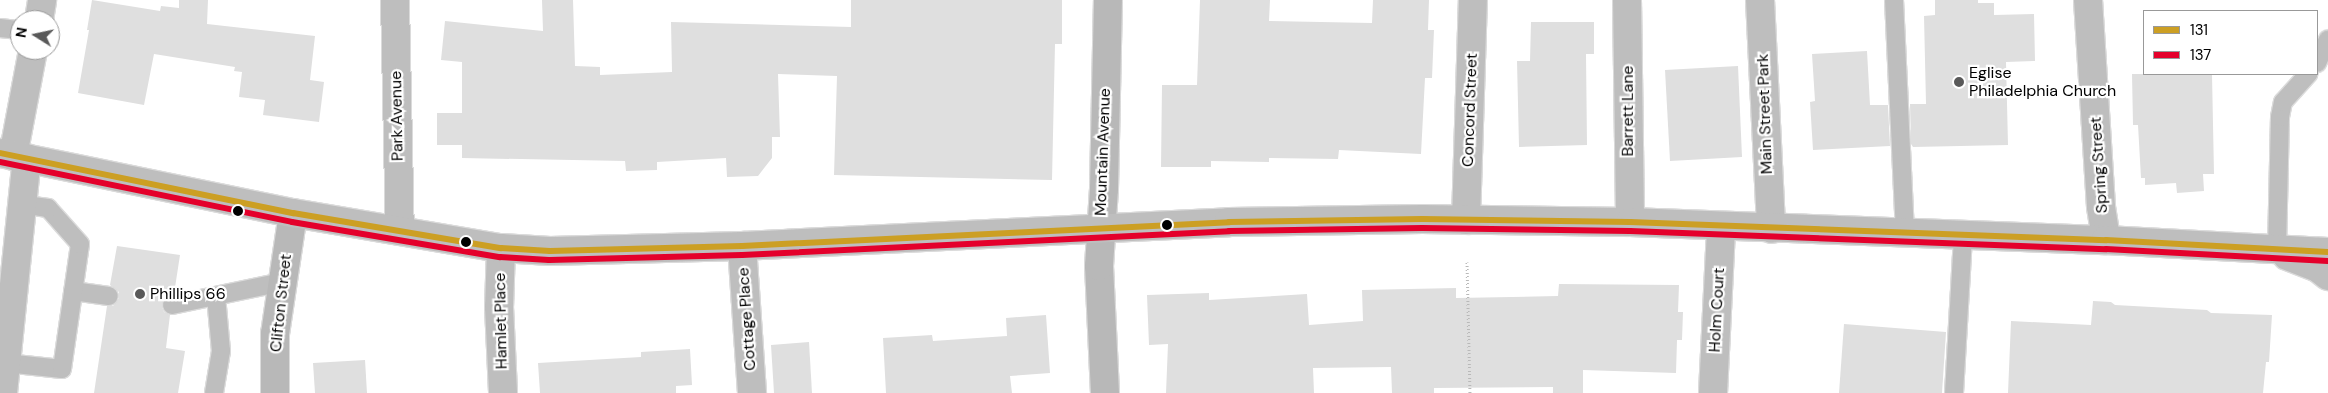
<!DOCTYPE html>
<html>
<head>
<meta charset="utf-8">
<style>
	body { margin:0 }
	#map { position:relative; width:2328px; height:393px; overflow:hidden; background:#fff; font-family:"DM Sans",sans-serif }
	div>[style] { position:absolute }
	.building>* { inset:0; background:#dfdfdf }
	.path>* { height:3px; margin-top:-1.5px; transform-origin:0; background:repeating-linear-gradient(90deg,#b9b9b9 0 1px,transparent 0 3.5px) }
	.roads { filter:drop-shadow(1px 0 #dbdbdb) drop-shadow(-1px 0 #dbdbdb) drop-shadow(0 1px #dbdbdb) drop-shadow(0 -1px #dbdbdb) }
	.lane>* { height:18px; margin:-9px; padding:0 9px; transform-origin:9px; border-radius:9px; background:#bebebe }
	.street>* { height:28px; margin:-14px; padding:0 14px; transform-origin:14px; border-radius:14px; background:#bebebe }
	.secondary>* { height:28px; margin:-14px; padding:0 14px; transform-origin:14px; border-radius:14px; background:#b8b8b8 }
	.primary>* { height:28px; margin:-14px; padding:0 14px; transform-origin:14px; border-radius:14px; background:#bebebe }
	.bus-1>* { height:6px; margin:-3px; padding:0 3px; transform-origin:3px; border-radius:3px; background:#cc9f23 }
	.bus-2>* { height:6px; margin:-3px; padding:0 3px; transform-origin:3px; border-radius:3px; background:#e4002b }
	.dots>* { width:14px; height:14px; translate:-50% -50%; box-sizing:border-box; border:2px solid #fff; border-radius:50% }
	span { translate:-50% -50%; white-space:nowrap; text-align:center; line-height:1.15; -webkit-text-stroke:4.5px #fff; paint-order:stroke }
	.poi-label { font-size:16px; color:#000 }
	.left { translate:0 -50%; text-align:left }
	.street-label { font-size:16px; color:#000 }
	.legend { position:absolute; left:2143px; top:10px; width:175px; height:65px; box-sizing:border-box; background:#fff; border:1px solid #999; margin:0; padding:6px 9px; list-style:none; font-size:15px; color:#000 }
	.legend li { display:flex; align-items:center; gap:10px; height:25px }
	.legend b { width:25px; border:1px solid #999 }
	.north { position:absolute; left:10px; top:10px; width:50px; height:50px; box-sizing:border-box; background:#fff; border:1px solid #999; border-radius:50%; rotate:280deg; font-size:14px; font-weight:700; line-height:20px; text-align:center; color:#000 }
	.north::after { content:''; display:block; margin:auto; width:18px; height:22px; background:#595959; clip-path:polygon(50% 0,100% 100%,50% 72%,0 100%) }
</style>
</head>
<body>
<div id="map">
	<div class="building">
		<div style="clip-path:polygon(92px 0,160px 11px,161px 6px,179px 8px,179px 0,208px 0,207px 24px,315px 36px,310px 80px,324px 82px,319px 122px,263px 115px,265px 100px,239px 97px,242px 72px,234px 71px,235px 67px,154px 54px,144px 105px,78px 93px,89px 30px,87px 30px)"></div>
		<div style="clip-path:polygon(542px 0,573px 0,575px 66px,600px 67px,600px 75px,672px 72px,671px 22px,851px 27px,851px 0,1062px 0,1062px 44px,1055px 44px,1052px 180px,834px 175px,837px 76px,778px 74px,780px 137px,772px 137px,772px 158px,758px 176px,727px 177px,726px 158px,657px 162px,657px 170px,626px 171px,625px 161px,462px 158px,462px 145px,437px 145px,437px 113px,462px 113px,462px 62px,441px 60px,445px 21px,543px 31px)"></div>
		<div style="clip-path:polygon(1200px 0,1270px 0,1269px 21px,1372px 23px,1373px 0,1429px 0,1428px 30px,1434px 30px,1432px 78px,1425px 78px,1421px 154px,1339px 150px,1338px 159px,1269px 158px,1269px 162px,1211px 161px,1211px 167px,1161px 167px,1162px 85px,1197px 85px)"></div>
		<div style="clip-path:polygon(1935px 0,1978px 0,1978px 3px,1994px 3px,1994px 15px,2034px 14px,2035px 61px,2006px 62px,2008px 145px,1913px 147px,1911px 144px,1910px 104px,1926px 104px,1924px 16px,1935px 15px)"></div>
		<div style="clip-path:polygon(1531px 22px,1594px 22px,1594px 54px,1586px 54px,1587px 145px,1519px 147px,1517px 61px,1530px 61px)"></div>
		<div style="clip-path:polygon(1867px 51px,1870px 105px,1888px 105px,1890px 146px,1813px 150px,1810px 102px,1815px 101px,1812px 54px)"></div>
		<div style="clip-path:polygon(1738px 66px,1742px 157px,1670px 161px,1665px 70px)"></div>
		<div style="clip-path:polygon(2132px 74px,2212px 74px,2214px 174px,2203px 174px,2204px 191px,2177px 193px,2176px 183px,2145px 185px,2145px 178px,2141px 178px,2138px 125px,2133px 125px)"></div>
		<div style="clip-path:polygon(117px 246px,180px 255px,174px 294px,165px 297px,162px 307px,164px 312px,170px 315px,166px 348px,185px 351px,178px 393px,94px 393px,107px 306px,113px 306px,119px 298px,119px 292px,110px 285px)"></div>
		<div style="clip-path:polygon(1559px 284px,1679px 285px,1678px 312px,1683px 312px,1682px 340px,1677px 340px,1676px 373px,1583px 370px,1583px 393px,1553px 393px,1553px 387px,1434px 388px,1434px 393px,1392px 393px,1391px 367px,1313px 368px,1314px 393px,1166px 393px,1168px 344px,1149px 345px,1147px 295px,1209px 293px,1209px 300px,1307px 294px,1309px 325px,1363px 321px,1362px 290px,1456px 288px,1456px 298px,1558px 296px)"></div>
		<div style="clip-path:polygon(2093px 301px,2111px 302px,2115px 305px,2207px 310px,2211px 313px,2272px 315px,2269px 362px,2266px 362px,2263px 393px,2008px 393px,2011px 321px,2091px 325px)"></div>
		<div style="clip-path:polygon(1046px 315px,1050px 373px,1010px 376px,1012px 393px,886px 393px,883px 338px,932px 335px,933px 341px,1007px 336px,1006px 318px)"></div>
		<div style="clip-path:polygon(1844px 324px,1946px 332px,1942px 393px,1839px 393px)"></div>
		<div style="clip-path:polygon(809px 342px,812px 393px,774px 393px,771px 345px)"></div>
		<div style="clip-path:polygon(690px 349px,692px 385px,676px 386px,676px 393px,540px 393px,538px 363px,641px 357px,641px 352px)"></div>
		<div style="clip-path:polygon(365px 360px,367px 393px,315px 393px,313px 363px)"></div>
	</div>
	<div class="path">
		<div style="left:1467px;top:262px;width:131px;rotate:88.7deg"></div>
	</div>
	<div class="roads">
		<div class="lane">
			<div style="left:1894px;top:0;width:233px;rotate:87.3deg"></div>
			<div style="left:0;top:28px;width:20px;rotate:6deg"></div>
			<div style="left:2317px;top:63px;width:26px;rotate:-65deg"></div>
			<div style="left:2277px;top:249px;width:132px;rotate:-88.7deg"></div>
			<div style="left:2280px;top:117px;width:15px;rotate:-79deg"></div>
			<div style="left:2283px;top:102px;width:38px;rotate:-48deg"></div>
			<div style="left:73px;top:291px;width:36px;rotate:8deg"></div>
			<div style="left:172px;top:305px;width:112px;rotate:-11.8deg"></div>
			<div style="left:6px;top:363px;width:56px;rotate:6.1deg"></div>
			<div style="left:62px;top:369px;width:126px;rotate:-81.8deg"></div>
			<div style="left:80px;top:244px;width:48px;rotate:-131.6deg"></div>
			<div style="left:48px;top:208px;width:28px;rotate:-172deg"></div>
			<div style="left:214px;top:393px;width:43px;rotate:-80.5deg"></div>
			<div style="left:221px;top:351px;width:55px;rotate:-95.2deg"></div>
			<div style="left:1954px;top:393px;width:156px;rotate:-86.7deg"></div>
		</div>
		<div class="street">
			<div style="left:395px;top:0;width:231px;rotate:88.8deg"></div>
			<div style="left:1627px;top:0;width:222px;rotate:89.2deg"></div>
			<div style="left:1760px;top:0;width:229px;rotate:87.2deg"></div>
			<div style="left:2088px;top:0;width:207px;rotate:86.4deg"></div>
			<div style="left:2101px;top:207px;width:33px;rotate:81deg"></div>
			<div style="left:39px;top:20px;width:20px;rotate:-81deg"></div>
			<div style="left:13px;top:156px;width:108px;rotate:-79.3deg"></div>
			<div style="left:1466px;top:220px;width:220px;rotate:-88.2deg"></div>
			<div style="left:742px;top:246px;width:147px;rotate:86.1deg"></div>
			<div style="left:501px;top:248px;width:59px;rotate:91.9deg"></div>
			<div style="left:499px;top:307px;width:86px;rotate:87.3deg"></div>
			<div style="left:3px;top:393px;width:236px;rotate:-84.2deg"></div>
			<div style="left:1713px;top:393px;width:166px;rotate:-87.2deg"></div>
		</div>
		<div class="secondary">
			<div style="left:275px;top:393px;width:59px;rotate:-90deg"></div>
			<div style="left:275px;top:334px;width:122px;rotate:-81.5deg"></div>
			<div style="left:1105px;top:393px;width:127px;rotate:-92.7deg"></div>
			<div style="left:1099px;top:266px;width:77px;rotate:-86.3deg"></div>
			<div style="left:1104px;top:189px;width:189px;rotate:-88.8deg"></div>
		</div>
		<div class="primary">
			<div style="left:0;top:153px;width:299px;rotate:11.6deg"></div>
			<div style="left:293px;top:213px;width:211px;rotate:9.6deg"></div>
			<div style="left:501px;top:248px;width:49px;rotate:3.5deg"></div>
			<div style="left:550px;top:251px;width:192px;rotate:-1.5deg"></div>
			<div style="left:742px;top:246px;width:488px;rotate:-2.8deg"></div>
			<div style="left:1229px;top:222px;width:193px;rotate:-0.9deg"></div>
			<div style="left:1422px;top:219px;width:208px;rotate:0.8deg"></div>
			<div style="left:1630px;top:222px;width:476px;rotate:2.2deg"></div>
			<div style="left:2106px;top:240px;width:222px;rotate:3.1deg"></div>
			<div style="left:2287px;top:256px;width:33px;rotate:21deg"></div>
			<div style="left:2318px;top:268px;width:13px;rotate:39deg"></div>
		</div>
	</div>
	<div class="bus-1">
		<div style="left:0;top:153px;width:299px;rotate:11.6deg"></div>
		<div style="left:293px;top:213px;width:211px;rotate:9.6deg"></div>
		<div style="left:501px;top:248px;width:49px;rotate:3.5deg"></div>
		<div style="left:550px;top:251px;width:192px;rotate:-1.5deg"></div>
		<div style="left:742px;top:246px;width:488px;rotate:-2.8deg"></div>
		<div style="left:1229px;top:222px;width:193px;rotate:-0.9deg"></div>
		<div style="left:1422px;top:219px;width:208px;rotate:0.8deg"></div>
		<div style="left:1630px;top:222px;width:476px;rotate:2.2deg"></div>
		<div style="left:2106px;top:240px;width:222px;rotate:3.1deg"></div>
	</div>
	<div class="bus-2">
		<div style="left:0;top:162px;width:298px;rotate:11.6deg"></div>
		<div style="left:292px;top:222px;width:211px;rotate:9.6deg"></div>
		<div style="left:500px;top:257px;width:49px;rotate:3.5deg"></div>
		<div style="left:549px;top:260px;width:193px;rotate:-1.5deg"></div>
		<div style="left:742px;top:255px;width:488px;rotate:-2.8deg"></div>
		<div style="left:1229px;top:231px;width:193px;rotate:-0.9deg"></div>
		<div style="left:1422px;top:228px;width:208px;rotate:0.8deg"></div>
		<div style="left:1630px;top:231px;width:476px;rotate:2.2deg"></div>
		<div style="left:2106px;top:249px;width:222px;rotate:3.1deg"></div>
	</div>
	<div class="dots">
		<div style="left:1959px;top:82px;background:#595959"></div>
		<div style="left:238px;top:211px;background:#000"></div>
		<div style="left:1167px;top:225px;background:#000"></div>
		<div style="left:466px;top:242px;background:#000"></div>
		<div style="left:140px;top:294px;background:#595959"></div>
	</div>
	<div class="poi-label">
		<span class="left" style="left:1969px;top:82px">Eglise<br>Philadelphia Church</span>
		<span class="left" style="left:150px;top:294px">Phillips 66</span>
	</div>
	<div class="street-label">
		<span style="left:1470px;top:110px;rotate:-88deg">Concord Street</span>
		<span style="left:1628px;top:111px;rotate:-90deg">Barrett Lane</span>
		<span style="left:1765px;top:114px;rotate:-92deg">Main Street Park</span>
		<span style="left:397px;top:116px;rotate:-91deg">Park Avenue</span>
		<span style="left:1103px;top:152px;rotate:-88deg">Mountain Avenue</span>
		<span style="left:2099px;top:165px;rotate:-94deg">Spring Street</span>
		<span style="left:281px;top:303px;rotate:-84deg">Clifton Street</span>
		<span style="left:1717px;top:310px;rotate:-87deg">Holm Court</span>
		<span style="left:747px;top:319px;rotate:-94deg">Cottage Place</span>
		<span style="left:501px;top:321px;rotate:-91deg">Hamlet Place</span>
	</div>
	<ul class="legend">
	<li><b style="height:6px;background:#cc9f23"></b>131</li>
	<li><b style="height:6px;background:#e4002b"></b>137</li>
	</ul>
	<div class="north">N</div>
</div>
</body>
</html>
